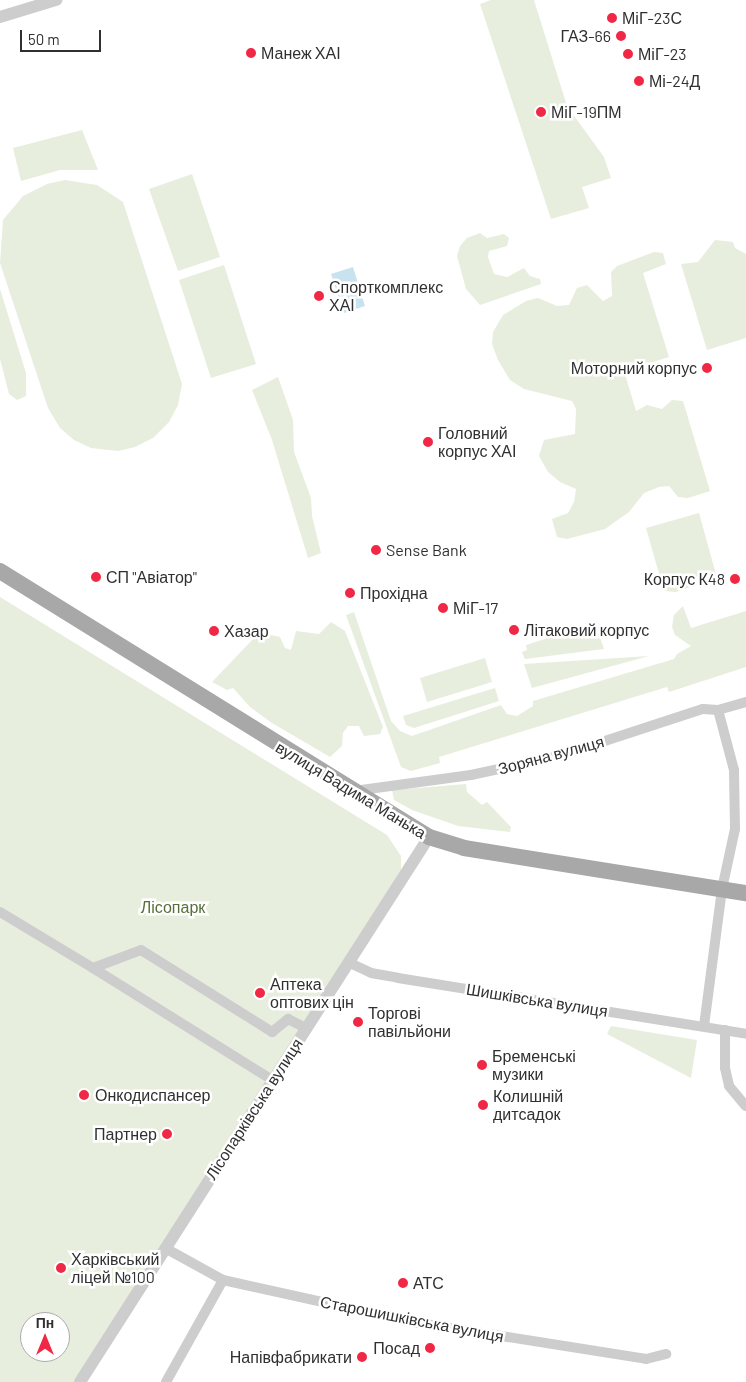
<!DOCTYPE html>
<html>
<head>
<meta charset="utf-8">
<style>
	body { margin:0 }
	#map { position:relative; width:746px; height:1382px; overflow:hidden; background:#fff; font-family:Barlow,sans-serif }
	div>[style] { position:absolute }
	.green>* { inset:0; background:#e7eedd }
	.water>* { inset:0; background:#c8e3ef }
	.minor>* { height:10px; margin:-5px; padding:0 5px; transform-origin:5px; border-radius:5px; background:#cdcdcd }
	.tertiary>* { height:12px; margin:-6px; padding:0 6px; transform-origin:6px; border-radius:6px; background:#cdcdcd }
	.primary>* { height:16px; margin:-8px; padding:0 8px; transform-origin:8px; border-radius:8px; background:#a8a8a8 }
	.dots>* { width:14px; height:14px; translate:-50% -50%; box-sizing:border-box; border:2px solid #fff; border-radius:50% }
	span { translate:-50% -50%; white-space:nowrap; text-align:center; line-height:1.15; -webkit-text-stroke:5px #fff; paint-order:stroke }
	.poi-label { font-size:16px; color:#303030 }
	.left { translate:0 -50%; text-align:left }
	.right { translate:-100% -50%; text-align:right }
	.street-label { font-size:16px; color:#303030 }
	.park-label { font-size:16px; color:#576f3a }
	.north { position:absolute; left:20px; top:1312px; width:50px; height:50px; box-sizing:border-box; background:#fff; border:1px solid #acacac; border-radius:50%; rotate:0deg; font-size:14px; font-weight:700; line-height:20px; text-align:center; color:#303030 }
	.north::after { content:''; display:block; margin:auto; width:18px; height:22px; background:#f12845; clip-path:polygon(50% 0,100% 100%,50% 72%,0 100%) }
	.scale { position:absolute; left:20px; top:30px; width:81px; height:22px; box-sizing:border-box; border:2px solid #303030; border-top:0; padding-left:6px; font-size:15px; line-height:18px; white-space:nowrap; color:#303030; -webkit-text-stroke:4px #fff; paint-order:stroke }
</style>
</head>
<body>
<div id="map">
	<div class="green">
		<div style="clip-path:polygon(491px 0,534px 0,567px 106px,604px 157px,611px 178px,582px 187px,589px 208px,551px 219px,480px 4px)"></div>
		<div style="clip-path:polygon(82px 130px,98px 170px,60px 170px,21px 181px,13px 148px)"></div>
		<div style="clip-path:polygon(192px 174px,220px 257px,178px 271px,149px 189px)"></div>
		<div style="clip-path:polygon(65px 180px,97px 185px,123px 202px,182px 384px,178px 405px,169px 422px,153px 438px,135px 447px,118px 451px,91px 448px,74px 440px,60px 428px,48px 408px,0 263px,3px 220px,23px 196px,47px 184px)"></div>
		<div style="clip-path:polygon(480px 233px,487px 238px,504px 234px,509px 238px,507px 246px,489px 251px,488px 257px,494px 274px,507px 277px,524px 268px,530px 276px,540px 279px,541px 284px,480px 305px,466px 289px,457px 256px,460px 246px,467px 238px)"></div>
		<div style="clip-path:polygon(715px 240px,733px 242px,735px 248px,746px 254px,746px 338px,707px 350px,681px 264px,698px 262px)"></div>
		<div style="clip-path:polygon(654px 252px,663px 253px,666px 264px,643px 273px,669px 357px,624px 371px,636px 411px,647px 405px,662px 409px,672px 400px,683px 401px,710px 491px,688px 498px,678px 497px,669px 486px,659px 487px,644px 493px,629px 512px,605px 529px,567px 539px,557px 537px,552px 519px,568px 513px,574px 502px,576px 489px,560px 482px,548px 472px,539px 456px,544px 440px,575px 434px,576px 409px,572px 401px,524px 389px,510px 380px,498px 360px,492px 344px,493px 332px,503px 315px,526px 301px,538px 298px,557px 306px,569px 305px,577px 288px,587px 285px,603px 301px,612px 296px,611px 272px,617px 266px)"></div>
		<div style="clip-path:polygon(224px 265px,256px 364px,211px 378px,179px 280px)"></div>
		<div style="clip-path:polygon(0 289px,26px 373px,26px 396px,17px 400px,9px 394px,0 359px)"></div>
		<div style="clip-path:polygon(278px 377px,293px 420px,294px 452px,311px 498px,312px 516px,321px 553px,308px 558px,272px 440px,252px 390px)"></div>
		<div style="clip-path:polygon(699px 513px,717px 578px,676px 592px,664px 591px,646px 528px)"></div>
		<div style="clip-path:polygon(evenodd,0 597px,387px 835px,401px 856px,401px 871px,76px 1382px,0 1382px,0 597px,30px 1322px,60px 1322px,60px 1352px,30px 1352px,30px 1322px)"></div>
		<div style="clip-path:polygon(683px 606px,691px 628px,746px 611px,746px 667px,669px 692px,667px 687px,439px 757px,440px 763px,411px 771px,401px 767px,346px 615px,354px 612px,391px 721px,400px 731px,412px 736px,501px 705px,507px 714px,517px 716px,533px 706px,533px 701px,674px 659px,677px 654px,691px 646px,675px 635px,672px 627px,674px 615px)"></div>
		<div style="clip-path:polygon(331px 622px,345px 631px,383px 727px,380px 734px,364px 736px,359px 726px,348px 726px,343px 733px,342px 746px,330px 757px,272px 723px,250px 707px,233px 688px,227px 690px,212px 682px,255px 637px,266px 634px,280px 637px,285px 648px,291px 650px,296px 631px,319px 634px)"></div>
		<div style="clip-path:polygon(595px 623px,604px 649px,525px 659px,522px 652px,527px 650px,526px 645px)"></div>
		<div style="clip-path:polygon(649px 656px,532px 688px,524px 664px)"></div>
		<div style="clip-path:polygon(485px 658px,492px 682px,427px 702px,420px 678px)"></div>
		<div style="clip-path:polygon(495px 688px,499px 701px,414px 728px,406px 725px,403px 716px)"></div>
		<div style="clip-path:polygon(466px 784px,467px 792px,482px 805px,487px 802px,511px 827px,510px 832px,458px 826px,412px 810px,394px 800px,392px 790px)"></div>
		<div style="clip-path:polygon(611px 1026px,697px 1040px,691px 1078px,607px 1034px)"></div>
	</div>
	<div class="water">
		<div style="clip-path:polygon(353px 267px,365px 306px,344px 313px,331px 274px)"></div>
	</div>
	<div class="minor">
		<div style="left:354px;top:791px;width:118px;rotate:-7.8deg"></div>
		<div style="left:471px;top:775px;width:90px;rotate:-12.2deg"></div>
		<div style="left:559px;top:756px;width:151px;rotate:-18.1deg"></div>
		<div style="left:703px;top:709px;width:15px;rotate:4deg"></div>
		<div style="left:718px;top:710px;width:29px;rotate:-16deg"></div>
		<div style="left:0;top:912px;width:109px;rotate:31.1deg"></div>
		<div style="left:93px;top:968px;width:51px;rotate:-20.6deg"></div>
		<div style="left:141px;top:950px;width:155px;rotate:32deg"></div>
		<div style="left:272px;top:1032px;width:21px;rotate:-39deg"></div>
		<div style="left:288px;top:1019px;width:20px;rotate:27deg"></div>
		<div style="left:350px;top:963px;width:23px;rotate:25deg"></div>
		<div style="left:371px;top:973px;width:27px;rotate:10deg"></div>
		<div style="left:398px;top:978px;width:352px;rotate:9.1deg"></div>
		<div style="left:93px;top:968px;width:211px;rotate:32deg"></div>
		<div style="left:704px;top:1026px;width:138px;rotate:-82.5deg"></div>
		<div style="left:722px;top:889px;width:61px;rotate:-77.8deg"></div>
		<div style="left:735px;top:829px;width:59px;rotate:-91deg"></div>
		<div style="left:734px;top:770px;width:62px;rotate:-104.9deg"></div>
		<div style="left:725px;top:1030px;width:38px;rotate:90deg"></div>
		<div style="left:725px;top:1068px;width:18px;rotate:77deg"></div>
		<div style="left:729px;top:1086px;width:26px;rotate:50deg"></div>
		<div style="left:165px;top:1248px;width:66px;rotate:28.9deg"></div>
		<div style="left:223px;top:1280px;width:195px;rotate:12.5deg"></div>
		<div style="left:413px;top:1322px;width:236px;rotate:9deg"></div>
		<div style="left:646px;top:1359px;width:21px;rotate:-14deg"></div>
		<div style="left:166px;top:1382px;width:117px;rotate:-60.8deg"></div>
	</div>
	<div class="tertiary">
		<div style="left:0;top:17px;width:59px;rotate:-16.9deg"></div>
		<div style="left:80px;top:1382px;width:647px;rotate:-57.37deg"></div>
	</div>
	<div class="primary">
		<div style="left:0;top:571px;width:505px;rotate:31.8deg"></div>
		<div style="left:429px;top:837px;width:37px;rotate:17deg"></div>
		<div style="left:464px;top:848px;width:286px;rotate:9.1deg"></div>
	</div>
	<div class="dots">
		<div style="left:612px;top:18px;background:#f12845"></div>
		<div style="left:621px;top:36px;background:#f12845"></div>
		<div style="left:251px;top:53px;background:#f12845"></div>
		<div style="left:628px;top:54px;background:#f12845"></div>
		<div style="left:639px;top:81px;background:#f12845"></div>
		<div style="left:541px;top:112px;background:#f12845"></div>
		<div style="left:319px;top:296px;background:#f12845"></div>
		<div style="left:707px;top:368px;background:#f12845"></div>
		<div style="left:428px;top:442px;background:#f12845"></div>
		<div style="left:376px;top:550px;background:#f12845"></div>
		<div style="left:96px;top:577px;background:#f12845"></div>
		<div style="left:735px;top:579px;background:#f12845"></div>
		<div style="left:350px;top:593px;background:#f12845"></div>
		<div style="left:443px;top:608px;background:#f12845"></div>
		<div style="left:514px;top:630px;background:#f12845"></div>
		<div style="left:214px;top:631px;background:#f12845"></div>
		<div style="left:260px;top:993px;background:#f12845"></div>
		<div style="left:358px;top:1022px;background:#f12845"></div>
		<div style="left:482px;top:1065px;background:#f12845"></div>
		<div style="left:84px;top:1095px;background:#f12845"></div>
		<div style="left:483px;top:1105px;background:#f12845"></div>
		<div style="left:167px;top:1134px;background:#f12845"></div>
		<div style="left:61px;top:1268px;background:#f12845"></div>
		<div style="left:403px;top:1283px;background:#f12845"></div>
		<div style="left:430px;top:1348px;background:#f12845"></div>
		<div style="left:362px;top:1357px;background:#f12845"></div>
	</div>
	<div class="poi-label">
		<span class="left" style="left:622px;top:18px">МіГ-23С</span>
		<span class="right" style="left:611px;top:36px">ГАЗ-66</span>
		<span class="left" style="left:261px;top:53px">Манеж ХАІ</span>
		<span class="left" style="left:638px;top:54px">МіГ-23</span>
		<span class="left" style="left:649px;top:81px">Мі-24Д</span>
		<span class="left" style="left:551px;top:112px">МіГ-19ПМ</span>
		<span class="left" style="left:329px;top:296px">Спорткомплекс<br>ХАІ</span>
		<span class="right" style="left:697px;top:368px">Моторний корпус</span>
		<span class="left" style="left:438px;top:442px">Головний<br>корпус ХАІ</span>
		<span class="left" style="left:386px;top:550px">Sense Bank</span>
		<span class="left" style="left:106px;top:577px">СП "Авіатор"</span>
		<span class="right" style="left:725px;top:579px">Корпус К48</span>
		<span class="left" style="left:360px;top:593px">Прохідна</span>
		<span class="left" style="left:453px;top:608px">МіГ-17</span>
		<span class="left" style="left:524px;top:630px">Літаковий корпус</span>
		<span class="left" style="left:224px;top:631px">Хазар</span>
		<span class="left" style="left:270px;top:993px">Аптека<br>оптових цін</span>
		<span class="left" style="left:368px;top:1022px">Торгові<br>павільйони</span>
		<span class="left" style="left:492px;top:1065px">Бременські<br>музики</span>
		<span class="left" style="left:95px;top:1095px">Онкодиспансер</span>
		<span class="left" style="left:493px;top:1105px">Колишній<br>дитсадок</span>
		<span class="right" style="left:157px;top:1134px">Партнер</span>
		<span class="left" style="left:71px;top:1268px">Харківський<br>ліцей №100</span>
		<span class="left" style="left:413px;top:1283px">АТС</span>
		<span class="right" style="left:420px;top:1348px">Посад</span>
		<span class="right" style="left:352px;top:1357px">Напівфабрикати</span>
	</div>
	<div class="street-label">
		<span style="left:551px;top:755px;rotate:-15deg">Зоряна вулиця</span>
		<span style="left:351px;top:790px;rotate:31deg">вулиця Вадима Манька</span>
		<span style="left:537px;top:1000px;rotate:9deg">Шишківська вулиця</span>
		<span style="left:254px;top:1109px;rotate:-57deg">Лісопарківська вулиця</span>
		<span style="left:412px;top:1319px;rotate:11deg">Старошишківська вулиця</span>
	</div>
	<div class="park-label">
		<span style="left:173px;top:907px">Лісопарк</span>
	</div>
	<div class="north">Пн</div>
	<div class="scale">50 m</div>
</div>
</body>
</html>
